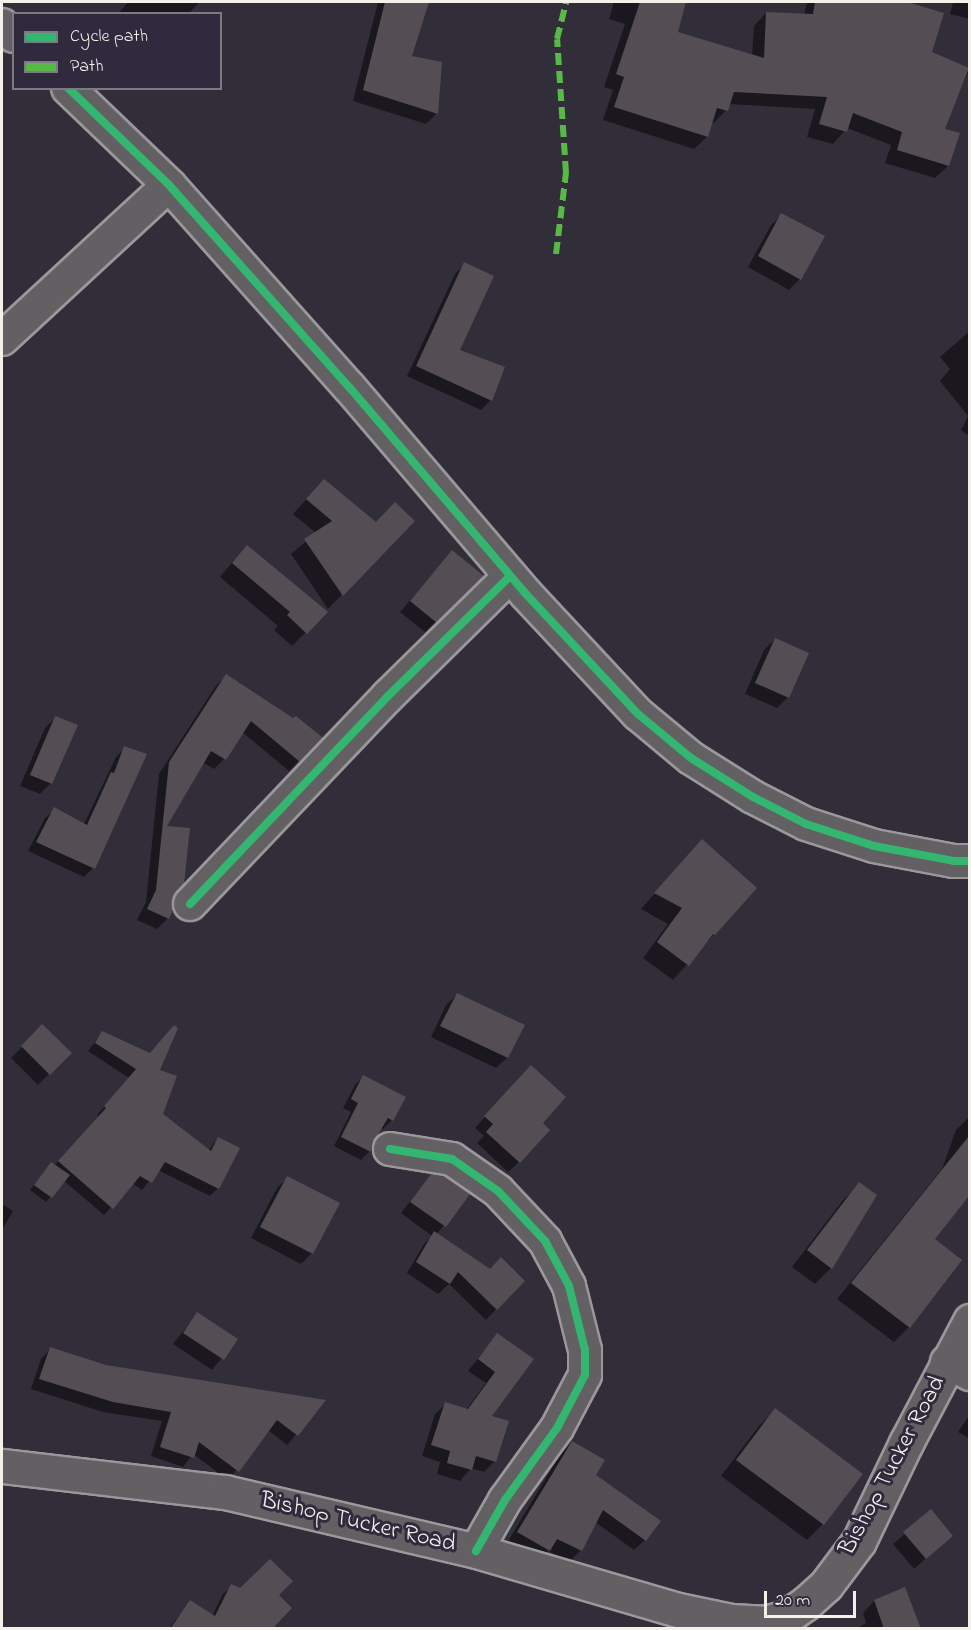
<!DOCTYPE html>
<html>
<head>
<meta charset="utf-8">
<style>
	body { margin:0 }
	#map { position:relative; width:971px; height:1630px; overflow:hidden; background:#312e39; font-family:"Indie Flower",sans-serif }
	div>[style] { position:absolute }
	.shadow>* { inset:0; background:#0007 }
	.building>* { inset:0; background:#544e54 }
	.roads { filter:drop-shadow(2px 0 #9a989b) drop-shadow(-2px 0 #9a989b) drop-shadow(0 2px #9a989b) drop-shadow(0 -2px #9a989b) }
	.minor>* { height:32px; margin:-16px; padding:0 16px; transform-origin:16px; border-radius:16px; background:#626063 }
	.secondary>* { height:33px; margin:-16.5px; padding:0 16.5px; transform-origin:16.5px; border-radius:16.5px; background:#626063 }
	.quiet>* { height:6px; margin-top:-3px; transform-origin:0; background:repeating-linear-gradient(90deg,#58b947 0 12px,transparent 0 18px) }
	.cycleway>* { height:8px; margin:-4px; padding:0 4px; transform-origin:4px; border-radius:4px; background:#33b770 }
	span { translate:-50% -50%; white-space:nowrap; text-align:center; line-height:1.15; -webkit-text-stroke:6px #2f2a3d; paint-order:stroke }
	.street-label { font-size:24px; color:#f4f1e8 }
	.frame { position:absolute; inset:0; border:3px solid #f4f1e8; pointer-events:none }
	.legend { position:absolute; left:12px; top:12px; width:210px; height:78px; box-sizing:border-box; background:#2f2a3d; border:2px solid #7e7a81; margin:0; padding:8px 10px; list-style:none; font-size:18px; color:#f4f1e8 }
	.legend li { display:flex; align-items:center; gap:12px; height:30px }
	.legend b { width:30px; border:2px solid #7e7a81 }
	.scale { position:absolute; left:764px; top:1591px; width:92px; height:27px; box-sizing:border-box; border:3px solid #f4f1e8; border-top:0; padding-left:8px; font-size:18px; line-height:21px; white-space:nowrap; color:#f4f1e8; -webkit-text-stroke:4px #2f2a3d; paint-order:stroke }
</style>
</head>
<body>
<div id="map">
	<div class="shadow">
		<div style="clip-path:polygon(128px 2px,200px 2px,188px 14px,118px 14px)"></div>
		<div style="clip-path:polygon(378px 2px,428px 2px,410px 57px,441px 63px,436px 114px,426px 124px,353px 101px)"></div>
		<div style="clip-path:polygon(614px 2px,685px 2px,676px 33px,752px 56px,754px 26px,766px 13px,804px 15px,807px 2px,902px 2px,942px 14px,930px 53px,969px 70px,943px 130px,948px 166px,935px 178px,885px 163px,891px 145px,847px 128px,833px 144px,807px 137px,815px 109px,728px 104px,726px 110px,714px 123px,711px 122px,707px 137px,694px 149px,603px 120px,613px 90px,604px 87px,625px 24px,609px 19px)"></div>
		<div style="clip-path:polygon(953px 2px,970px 2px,970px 19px,950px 14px)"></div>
		<div style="clip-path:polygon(782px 215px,800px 279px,789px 290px,748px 267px,771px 225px)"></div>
		<div style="clip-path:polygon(465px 264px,458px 351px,491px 400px,481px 410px,407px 376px,455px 274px)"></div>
		<div style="clip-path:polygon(970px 331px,970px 437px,961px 430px,968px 416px,940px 381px,950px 369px,940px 357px)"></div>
		<div style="clip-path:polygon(310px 495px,376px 524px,413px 521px,328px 609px,291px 554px,316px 533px,293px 514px)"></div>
		<div style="clip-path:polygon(452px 552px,482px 577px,425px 632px,400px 612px)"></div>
		<div style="clip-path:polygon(234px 560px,326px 612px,292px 646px,274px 630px,278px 626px,220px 577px)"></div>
		<div style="clip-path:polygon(775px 639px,788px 697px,777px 708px,745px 694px,764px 650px)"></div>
		<div style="clip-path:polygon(226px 676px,321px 738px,289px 771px,242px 732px,224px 759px,214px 769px,202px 762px,165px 827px,171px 899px,168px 918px,157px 929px,137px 920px,146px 902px,159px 774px,215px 687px)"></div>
		<div style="clip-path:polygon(56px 717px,51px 783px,40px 794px,20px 786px,45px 728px)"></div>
		<div style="clip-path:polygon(125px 748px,93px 868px,84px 877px,28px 851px,45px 818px,55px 809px,84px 824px,116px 757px)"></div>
		<div style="clip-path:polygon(688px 856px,714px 934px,673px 980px,643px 958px,668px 924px,641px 909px)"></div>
		<div style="clip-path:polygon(457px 995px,523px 1026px,507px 1058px,496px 1068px,431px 1037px,446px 1005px)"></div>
		<div style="clip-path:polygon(42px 1027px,70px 1053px,38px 1085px,11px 1058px)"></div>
		<div style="clip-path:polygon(102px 1033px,158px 1071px,162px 1115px,208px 1151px,218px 1138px,218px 1188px,210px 1196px,158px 1170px,142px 1190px,132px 1183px,104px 1215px,64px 1181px,46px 1202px,30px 1190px,46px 1169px,54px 1166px,99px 1117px,97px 1115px,129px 1078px,88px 1051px)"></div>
		<div style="clip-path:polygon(364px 1076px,392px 1120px,383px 1129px,381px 1128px,370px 1151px,361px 1160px,334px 1146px,351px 1112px,343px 1108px,355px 1085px)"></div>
		<div style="clip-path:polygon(520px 1078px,540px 1123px,519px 1162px,508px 1172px,477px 1143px,484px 1136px,475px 1128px)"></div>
		<div style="clip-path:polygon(970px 1116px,970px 1193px,932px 1240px,960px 1261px,909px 1327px,894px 1342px,837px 1299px,942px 1169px,956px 1130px)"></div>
		<div style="clip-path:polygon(431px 1175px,468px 1194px,436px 1235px,490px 1270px,523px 1281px,486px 1320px,449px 1284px,438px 1294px,407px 1273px,424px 1244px,432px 1236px,401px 1213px)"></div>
		<div style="clip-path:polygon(287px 1178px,338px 1203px,312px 1253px,301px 1264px,251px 1238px,277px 1188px)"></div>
		<div style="clip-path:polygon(860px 1184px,875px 1196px,831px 1268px,815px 1284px,792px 1267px,843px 1200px)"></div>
		<div style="clip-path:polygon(2px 1204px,13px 1211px,2px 1230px)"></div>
		<div style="clip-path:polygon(197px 1314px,236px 1340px,212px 1370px,173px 1344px)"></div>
		<div style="clip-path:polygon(497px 1335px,532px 1359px,490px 1417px,495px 1461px,484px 1472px,471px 1468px,460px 1481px,437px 1474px,440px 1462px,422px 1456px,435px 1414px,446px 1404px,466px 1410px,486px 1383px,468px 1371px)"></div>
		<div style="clip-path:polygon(50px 1349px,106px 1367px,323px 1402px,287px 1445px,268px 1430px,228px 1480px,193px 1454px,183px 1467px,151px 1456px,162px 1421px,103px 1412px,31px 1389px,41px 1359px)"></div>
		<div style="clip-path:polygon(775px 1410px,823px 1524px,807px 1540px,721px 1476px,759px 1426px)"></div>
		<div style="clip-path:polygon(970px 1414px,970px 1439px,958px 1432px)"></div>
		<div style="clip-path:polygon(572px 1443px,645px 1540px,634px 1550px,595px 1522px,581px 1550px,570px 1561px,548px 1551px,538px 1561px,507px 1543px,561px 1453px)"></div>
		<div style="clip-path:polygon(931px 1511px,951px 1536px,914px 1569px,893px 1544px)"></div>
		<div style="clip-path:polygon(232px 1586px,240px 1590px,277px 1595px,271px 1628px,169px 1628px,190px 1602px,212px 1616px,223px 1594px)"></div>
		<div style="clip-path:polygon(904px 1589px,920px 1628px,857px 1628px,866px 1623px,863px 1613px,874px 1601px)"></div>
	</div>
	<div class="building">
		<div style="clip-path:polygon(385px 2px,429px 2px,412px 56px,442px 62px,438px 114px,363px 90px)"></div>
		<div style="clip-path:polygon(640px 2px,686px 2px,678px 32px,764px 58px,766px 12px,813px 14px,815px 2px,907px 2px,944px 13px,932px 52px,969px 68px,945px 129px,960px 133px,949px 166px,897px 150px,902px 132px,853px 113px,847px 132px,819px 124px,827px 97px,734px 92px,728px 111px,717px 108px,708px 137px,614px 107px,624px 77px,616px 74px)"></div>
		<div style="clip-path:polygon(781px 213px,825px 236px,801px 280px,758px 256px)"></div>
		<div style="clip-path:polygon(464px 262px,494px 276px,460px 350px,505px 367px,492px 401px,416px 366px)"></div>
		<div style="clip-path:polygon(324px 479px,376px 522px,395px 502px,415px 521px,343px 596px,304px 539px,332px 521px,306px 499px)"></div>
		<div style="clip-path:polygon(247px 545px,328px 612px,307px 634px,287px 615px,290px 612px,232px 563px)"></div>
		<div style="clip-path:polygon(452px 550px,484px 576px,437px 623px,410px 601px)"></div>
		<div style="clip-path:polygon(775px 638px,809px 653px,789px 698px,755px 683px)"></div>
		<div style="clip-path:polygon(226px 674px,293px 718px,296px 716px,323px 738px,300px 762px,251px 721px,226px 760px,211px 751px,167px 826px,190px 828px,184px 884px,173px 899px,173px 910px,169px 919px,147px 909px,156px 890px,169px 762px)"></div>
		<div style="clip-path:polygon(55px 716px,78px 725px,52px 784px,30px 775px)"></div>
		<div style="clip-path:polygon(124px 746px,147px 754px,95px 869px,36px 842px,54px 807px,87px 825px,111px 772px,114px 773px)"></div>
		<div style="clip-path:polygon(702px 839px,757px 888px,715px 935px,713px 934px,689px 966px,657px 942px,682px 908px,654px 893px)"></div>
		<div style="clip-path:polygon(457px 993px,525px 1025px,508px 1058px,440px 1026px)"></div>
		<div style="clip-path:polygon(42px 1024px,72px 1053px,50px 1075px,21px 1046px)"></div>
		<div style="clip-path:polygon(174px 1025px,178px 1028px,160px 1070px,177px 1076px,163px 1114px,211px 1151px,218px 1137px,240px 1148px,219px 1189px,165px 1162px,152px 1183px,140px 1176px,113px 1209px,58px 1161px,106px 1108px,104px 1106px,136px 1069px,95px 1043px,102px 1031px,150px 1053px)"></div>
		<div style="clip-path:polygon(531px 1065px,566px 1097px,543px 1123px,550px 1130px,520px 1163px,486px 1132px,493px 1124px,484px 1116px)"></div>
		<div style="clip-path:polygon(363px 1075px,406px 1097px,393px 1121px,388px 1118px,376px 1138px,371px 1152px,341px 1137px,358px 1103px,351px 1099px)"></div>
		<div style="clip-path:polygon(969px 1136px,969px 1196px,935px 1239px,962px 1260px,910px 1328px,851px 1283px)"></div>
		<div style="clip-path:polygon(51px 1162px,70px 1175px,52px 1198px,34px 1185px)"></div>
		<div style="clip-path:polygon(431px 1174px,445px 1176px,470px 1194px,446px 1227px,410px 1202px)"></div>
		<div style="clip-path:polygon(287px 1176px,340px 1203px,313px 1254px,260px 1227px)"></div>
		<div style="clip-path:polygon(859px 1182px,877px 1195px,832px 1269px,807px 1250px)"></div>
		<div style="clip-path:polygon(434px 1231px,490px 1269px,501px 1257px,525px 1281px,497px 1310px,458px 1272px,450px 1284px,416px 1262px)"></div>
		<div style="clip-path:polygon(197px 1312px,238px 1339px,224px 1360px,183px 1333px)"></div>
		<div style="clip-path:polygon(497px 1333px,534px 1359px,492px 1416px,509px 1421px,496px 1462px,476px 1456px,472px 1470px,447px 1463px,450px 1451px,431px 1445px,445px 1402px,468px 1409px,495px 1372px,478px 1359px)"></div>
		<div style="clip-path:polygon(50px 1347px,106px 1365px,326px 1400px,298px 1436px,277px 1420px,239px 1472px,199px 1442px,194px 1458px,160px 1447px,171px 1412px,113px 1402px,39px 1379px)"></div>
		<div style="clip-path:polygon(775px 1408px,863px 1474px,824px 1525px,736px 1460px)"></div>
		<div style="clip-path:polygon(572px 1441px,605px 1460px,596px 1475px,661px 1521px,646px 1541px,603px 1510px,582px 1551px,557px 1539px,550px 1551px,517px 1532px)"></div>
		<div style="clip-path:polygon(931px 1509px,953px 1536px,926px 1559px,903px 1532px)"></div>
		<div style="clip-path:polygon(270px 1559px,293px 1581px,279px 1595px,292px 1608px,272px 1629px,170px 1629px,190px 1600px,215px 1616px,231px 1584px,240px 1588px)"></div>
		<div style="clip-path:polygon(905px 1587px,921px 1629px,884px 1629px,874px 1600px)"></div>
	</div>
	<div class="roads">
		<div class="minor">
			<div style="left:2px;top:25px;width:16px;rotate:43deg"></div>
			<div style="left:68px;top:88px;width:140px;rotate:43.8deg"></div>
			<div style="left:169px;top:185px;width:272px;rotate:48.3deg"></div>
			<div style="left:350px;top:388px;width:270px;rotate:49.5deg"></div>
			<div style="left:525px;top:593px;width:166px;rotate:47deg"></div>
			<div style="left:638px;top:714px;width:69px;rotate:39.7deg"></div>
			<div style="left:691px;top:758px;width:73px;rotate:32.2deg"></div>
			<div style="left:753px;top:797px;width:59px;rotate:27deg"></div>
			<div style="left:806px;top:824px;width:71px;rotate:17.9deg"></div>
			<div style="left:874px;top:846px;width:81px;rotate:10.6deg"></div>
			<div style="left:954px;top:861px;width:16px"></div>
			<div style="left:2px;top:339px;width:227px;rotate:-42.7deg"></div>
			<div style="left:190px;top:904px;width:287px;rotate:-46.4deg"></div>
			<div style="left:388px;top:696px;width:171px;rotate:-44.5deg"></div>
			<div style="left:390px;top:1149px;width:63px;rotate:9.2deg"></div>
			<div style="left:452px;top:1159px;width:56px;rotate:34.8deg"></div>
			<div style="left:498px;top:1191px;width:69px;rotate:46.8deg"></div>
			<div style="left:545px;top:1241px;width:51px;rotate:61.9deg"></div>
			<div style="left:569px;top:1286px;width:66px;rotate:76deg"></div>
			<div style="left:585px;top:1350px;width:25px;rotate:90deg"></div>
			<div style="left:585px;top:1375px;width:60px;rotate:117.8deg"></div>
			<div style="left:557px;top:1428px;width:89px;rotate:125.8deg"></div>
			<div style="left:505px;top:1500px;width:59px;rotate:119.6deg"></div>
			<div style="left:947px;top:1362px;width:26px;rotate:28deg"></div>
		</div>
		<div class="secondary">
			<div style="left:2px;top:1466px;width:225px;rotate:6.7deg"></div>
			<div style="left:225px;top:1492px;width:258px;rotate:13.2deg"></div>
			<div style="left:476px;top:1551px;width:210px;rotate:16.3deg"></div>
			<div style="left:678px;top:1610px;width:54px;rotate:11.7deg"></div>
			<div style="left:731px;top:1621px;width:34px;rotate:3deg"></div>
			<div style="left:765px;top:1623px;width:22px;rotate:-16deg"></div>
			<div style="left:786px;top:1617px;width:24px;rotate:-35deg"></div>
			<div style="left:806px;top:1603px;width:27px;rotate:-42deg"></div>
			<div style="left:826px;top:1585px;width:55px;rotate:-53.1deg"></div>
			<div style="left:859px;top:1541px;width:109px;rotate:-64.4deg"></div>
			<div style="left:906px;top:1443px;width:138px;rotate:-62.3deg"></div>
		</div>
	</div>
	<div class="quiet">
		<div style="left:556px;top:254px;width:82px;rotate:-83deg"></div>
		<div style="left:566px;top:173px;width:134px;rotate:-93.8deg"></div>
		<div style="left:557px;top:39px;width:38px;rotate:-76deg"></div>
	</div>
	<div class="cycleway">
		<div style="left:68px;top:88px;width:140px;rotate:43.8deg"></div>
		<div style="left:169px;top:185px;width:272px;rotate:48.3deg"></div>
		<div style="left:350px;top:388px;width:270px;rotate:49.5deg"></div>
		<div style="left:525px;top:593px;width:166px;rotate:47deg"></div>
		<div style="left:638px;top:714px;width:69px;rotate:39.7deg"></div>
		<div style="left:691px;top:758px;width:73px;rotate:32.2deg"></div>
		<div style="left:753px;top:797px;width:59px;rotate:27deg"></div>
		<div style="left:806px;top:824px;width:71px;rotate:17.9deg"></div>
		<div style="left:874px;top:846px;width:81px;rotate:10.6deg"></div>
		<div style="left:954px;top:861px;width:16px"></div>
		<div style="left:190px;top:904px;width:287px;rotate:-46.4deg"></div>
		<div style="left:388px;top:696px;width:171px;rotate:-44.5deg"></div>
		<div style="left:390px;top:1149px;width:63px;rotate:9.2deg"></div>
		<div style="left:452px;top:1159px;width:56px;rotate:34.8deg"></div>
		<div style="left:498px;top:1191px;width:69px;rotate:46.8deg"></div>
		<div style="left:545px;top:1241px;width:51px;rotate:61.9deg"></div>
		<div style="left:569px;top:1286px;width:66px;rotate:76deg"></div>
		<div style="left:585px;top:1350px;width:25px;rotate:90deg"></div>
		<div style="left:585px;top:1375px;width:60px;rotate:117.8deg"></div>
		<div style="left:557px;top:1428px;width:89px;rotate:125.8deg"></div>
		<div style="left:505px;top:1500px;width:59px;rotate:119.6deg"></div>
	</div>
	<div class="street-label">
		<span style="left:893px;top:1466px;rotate:-62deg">Bishop Tucker Road</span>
		<span style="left:358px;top:1523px;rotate:13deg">Bishop Tucker Road</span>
	</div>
	<div class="frame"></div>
	<ul class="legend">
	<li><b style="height:8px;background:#33b770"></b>Cycle path</li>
	<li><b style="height:8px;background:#58b947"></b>Path</li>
	</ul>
	<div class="scale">20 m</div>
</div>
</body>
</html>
